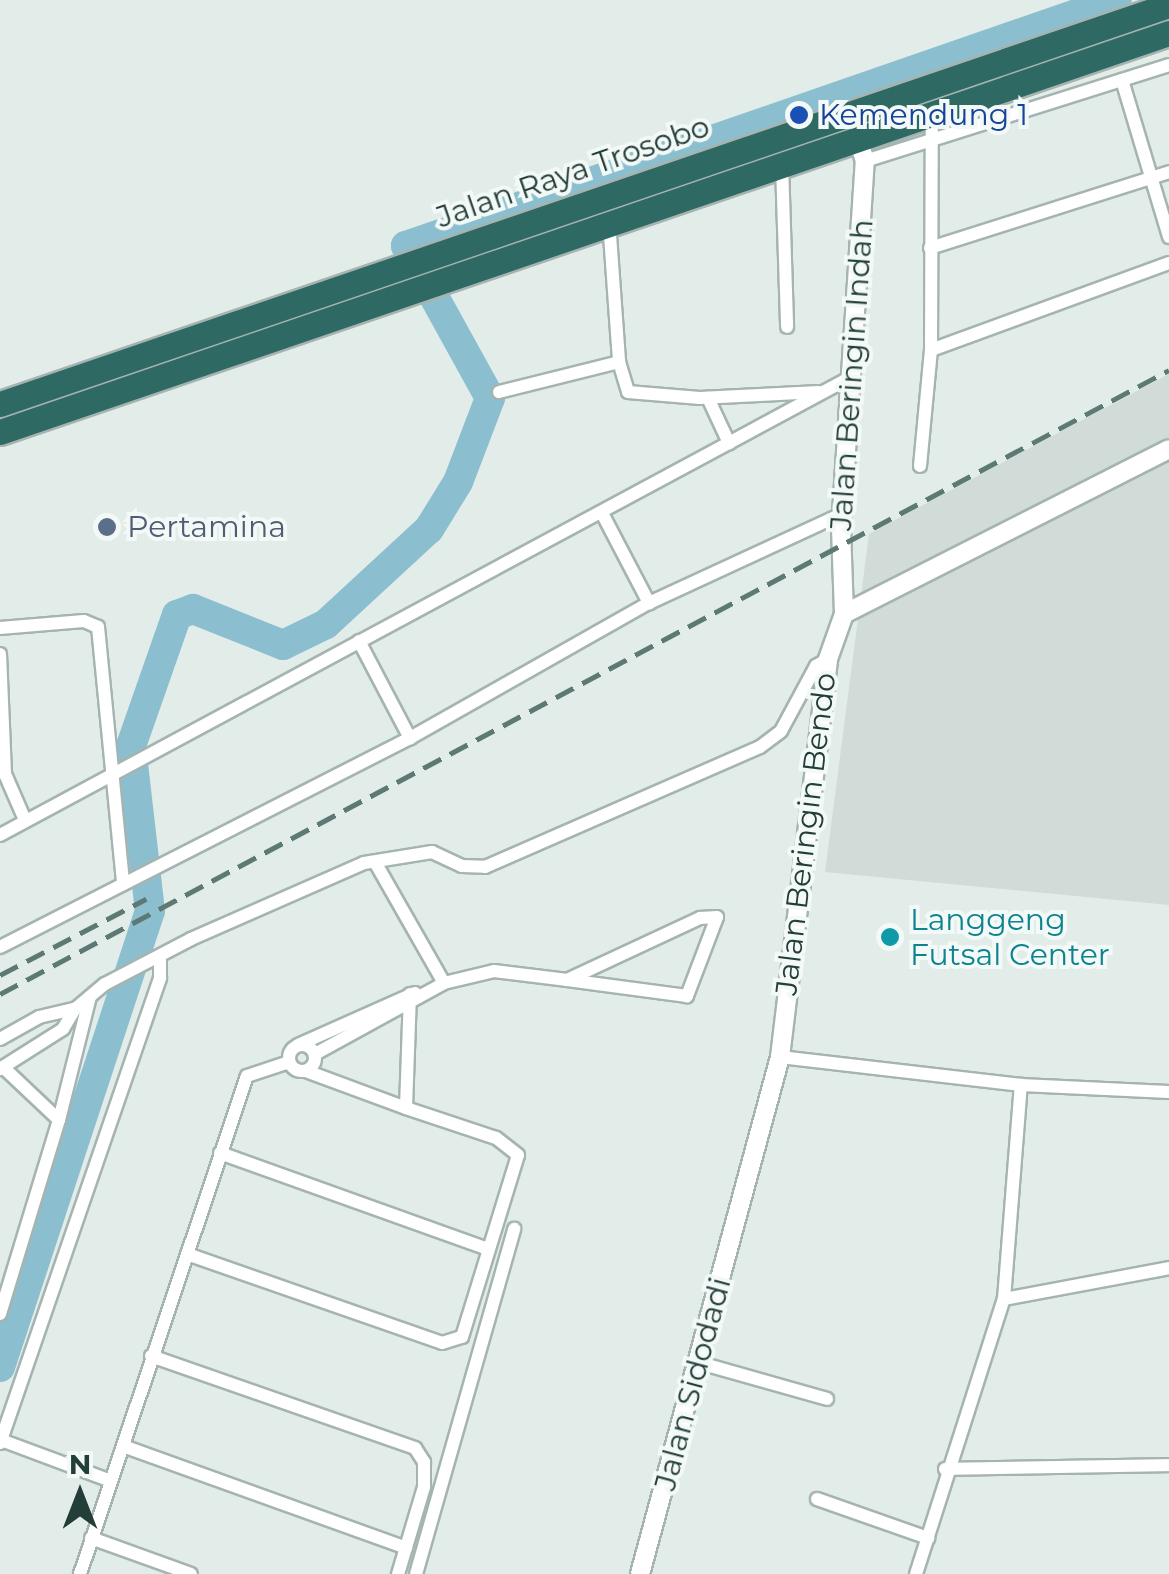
<!DOCTYPE html>
<html>
<head>
<meta charset="utf-8">
<style>
	body { margin:0 }
	#map { position:relative; width:1169px; height:1574px; overflow:hidden; background:#e2ece9; font-family:Montserrat,sans-serif }
	div>[style] { position:absolute }
	.built>* { inset:0; background:#d1dcd8 }
	.river>* { height:30px; margin:-15px; padding:0 15px; transform-origin:15px; border-radius:15px; background:#8bbfd0 }
	.roads { filter:drop-shadow(2px 0 #a5b4b1) drop-shadow(-2px 0 #a5b4b1) drop-shadow(0 2px #a5b4b1) drop-shadow(0 -2px #a5b4b1) }
	.street>* { height:12px; margin:-6px; padding:0 6px; transform-origin:6px; border-radius:6px; background:#fff }
	.street>.ring { margin:-6px; padding:0; box-sizing:content-box; background:none; border:12px solid #fff; border-radius:50% }
	.secondary>* { height:18px; margin:-9px; padding:0 9px; transform-origin:9px; border-radius:9px; background:#fff }
	.highway>* { height:25px; margin:-12.5px; padding:0 12.5px; transform-origin:12.5px; border-radius:12.5px; background:#2f6963 }
	.rail>* { height:5px; margin-top:-2.5px; transform-origin:0; background:repeating-linear-gradient(90deg,#5d7974 0 20px,transparent 0 30px) }
	.dots>* { width:28px; height:28px; translate:-50% -50%; box-sizing:border-box; border:5px solid #f3f9f6; border-radius:50% }
	span { translate:-50% -50%; white-space:nowrap; text-align:center; line-height:1.15; -webkit-text-stroke:8px #f3f9f6; paint-order:stroke }
	.transit-label { font-size:30px; color:#164399 }
	.left { translate:0 -50%; text-align:left }
	.street-label { font-size:30px; color:#233d39 }
	.service-label { font-size:30px; color:#4e5e75 }
	.culture-label { font-size:30px; color:#0d838f }
	.north { position:absolute; left:30px; top:1444px; width:100px; height:100px; -webkit-text-stroke:8px #f3f9f6; paint-order:stroke; rotate:0deg; font-size:28px; font-weight:700; line-height:40px; text-align:center; color:#233d39 }
	.north::after { content:''; display:block; margin:auto; width:35px; height:45px; background:#233d39; clip-path:polygon(50% 0,100% 100%,50% 72%,0 100%) }
</style>
</head>
<body>
<div id="map">
	<div class="built">
		<div style="clip-path:polygon(1169px 374px,1169px 905px,825px 872px,869px 534px)"></div>
	</div>
	<div class="river">
		<div style="left:0;top:1367px;width:480px;rotate:-71.8deg"></div>
		<div style="left:150px;top:911px;width:166px;rotate:-96.6deg"></div>
		<div style="left:131px;top:746px;width:139px;rotate:-70.7deg"></div>
		<div style="left:177px;top:615px;width:17px;rotate:-21deg"></div>
		<div style="left:193px;top:609px;width:97px;rotate:21.8deg"></div>
		<div style="left:283px;top:645px;width:48px;rotate:-26deg"></div>
		<div style="left:326px;top:624px;width:140px;rotate:-42.7deg"></div>
		<div style="left:429px;top:529px;width:55px;rotate:-58.3deg"></div>
		<div style="left:458px;top:482px;width:90px;rotate:-69.1deg"></div>
		<div style="left:490px;top:398px;width:174px;rotate:-118.9deg"></div>
		<div style="left:406px;top:246px;width:752px;rotate:-19.09deg"></div>
	</div>
	<div class="roads">
		<div class="street">
			<div style="left:1122px;top:80px;width:164px;rotate:73.3deg"></div>
			<div style="left:865px;top:161px;width:319px;rotate:-17.5deg"></div>
			<div style="left:782px;top:164px;width:163px;rotate:88.2deg"></div>
			<div style="left:609px;top:221px;width:141px;rotate:85.9deg"></div>
			<div style="left:619px;top:362px;width:31px;rotate:73deg"></div>
			<div style="left:628px;top:392px;width:72px;rotate:4.8deg"></div>
			<div style="left:700px;top:398px;width:119px;rotate:-2.9deg"></div>
			<div style="left:930px;top:248px;width:251px;rotate:-17.6deg"></div>
			<div style="left:931px;top:350px;width:253px;rotate:-20.1deg"></div>
			<div style="left:499px;top:392px;width:124px;rotate:-14deg"></div>
			<div style="left:708px;top:398px;width:50px;rotate:65deg"></div>
			<div style="left:920px;top:466px;width:117px;rotate:-84.6deg"></div>
			<div style="left:931px;top:350px;width:236px;rotate:-89.8deg"></div>
			<div style="left:602px;top:513px;width:102px;rotate:62.4deg"></div>
			<div style="left:0;top:628px;width:84px;rotate:-4.8deg"></div>
			<div style="left:84px;top:621px;width:15px;rotate:23deg"></div>
			<div style="left:98px;top:627px;width:258px;rotate:84.4deg"></div>
			<div style="left:359px;top:641px;width:110px;rotate:62.3deg"></div>
			<div style="left:0;top:654px;width:120px;rotate:87.6deg"></div>
			<div style="left:5px;top:774px;width:50px;rotate:66.5deg"></div>
			<div style="left:0;top:835px;width:969px;rotate:-28.28deg"></div>
			<div style="left:375px;top:862px;width:139px;rotate:60.3deg"></div>
			<div style="left:0;top:947px;width:460px;rotate:-27deg"></div>
			<div style="left:410px;top:738px;width:274px;rotate:-29.5deg"></div>
			<div style="left:649px;top:603px;width:213px;rotate:-24.8deg"></div>
			<div style="left:75px;top:1009px;width:39px;rotate:-40deg"></div>
			<div style="left:105px;top:984px;width:97px;rotate:-27.6deg"></div>
			<div style="left:191px;top:939px;width:189px;rotate:-23.7deg"></div>
			<div style="left:364px;top:863px;width:69px;rotate:-9.2deg"></div>
			<div style="left:432px;top:852px;width:33px;rotate:25deg"></div>
			<div style="left:462px;top:866px;width:23px;rotate:2deg"></div>
			<div style="left:485px;top:867px;width:300px;rotate:-23.6deg"></div>
			<div style="left:760px;top:747px;width:26px;rotate:-37deg"></div>
			<div style="left:781px;top:731px;width:74px;rotate:-61.7deg"></div>
			<div style="left:816px;top:666px;width:14px;rotate:-30deg"></div>
			<div style="left:0;top:1039px;width:45px;rotate:-29.4deg"></div>
			<div style="left:39px;top:1017px;width:37px;rotate:-13deg"></div>
			<div style="left:75px;top:1009px;width:23px;rotate:121deg"></div>
			<div style="left:63px;top:1029px;width:75px;rotate:147.6deg"></div>
			<div class="ring" style="left:289px;top:1045px;width:14px;height:14px"></div>
			<div style="left:298px;top:1045px;width:128px;rotate:-24deg"></div>
			<div style="left:315px;top:1054px;width:147px;rotate:-28.8deg"></div>
			<div style="left:444px;top:983px;width:51px;rotate:-13.5deg"></div>
			<div style="left:494px;top:971px;width:74px;rotate:7deg"></div>
			<div style="left:567px;top:980px;width:147px;rotate:-25deg"></div>
			<div style="left:700px;top:918px;width:17px;rotate:-3deg"></div>
			<div style="left:717px;top:917px;width:85px;rotate:110.8deg"></div>
			<div style="left:687px;top:996px;width:121px;rotate:-172.4deg"></div>
			<div style="left:780px;top:1057px;width:243px;rotate:6.6deg"></div>
			<div style="left:1021px;top:1085px;width:148px;rotate:2.7deg"></div>
			<div style="left:306px;top:1071px;width:107px;rotate:20.3deg"></div>
			<div style="left:59px;top:1120px;width:127px;rotate:-75.9deg"></div>
			<div style="left:220px;top:1153px;width:285px;rotate:19.7deg"></div>
			<div style="left:187px;top:1254px;width:270px;rotate:19.2deg"></div>
			<div style="left:442px;top:1343px;width:21px;rotate:-17deg"></div>
			<div style="left:462px;top:1337px;width:190px;rotate:-72.9deg"></div>
			<div style="left:518px;top:1155px;width:28px;rotate:-142deg"></div>
			<div style="left:496px;top:1138px;width:95px;rotate:-161.6deg"></div>
			<div style="left:406px;top:1108px;width:114px;rotate:-88deg"></div>
			<div style="left:1004px;top:1299px;width:168px;rotate:-10.6deg"></div>
			<div style="left:0;top:1314px;width:203px;rotate:-73.1deg"></div>
			<div style="left:59px;top:1120px;width:77px;rotate:-136.6deg"></div>
			<div style="left:151px;top:1356px;width:280px;rotate:19.2deg"></div>
			<div style="left:415px;top:1448px;width:17px;rotate:57deg"></div>
			<div style="left:424px;top:1462px;width:25px;rotate:90deg"></div>
			<div style="left:424px;top:1487px;width:91px;rotate:106.6deg"></div>
			<div style="left:700px;top:1363px;width:132px;rotate:15.8deg"></div>
			<div style="left:1px;top:1440px;width:117px;rotate:20.4deg"></div>
			<div style="left:0;top:1443px;width:492px;rotate:-71deg"></div>
			<div style="left:160px;top:978px;width:22px;rotate:-90deg"></div>
			<div style="left:123px;top:1446px;width:301px;rotate:19.8deg"></div>
			<div style="left:945px;top:1469px;width:224px;rotate:-1deg"></div>
			<div style="left:817px;top:1499px;width:118px;rotate:19.4deg"></div>
			<div style="left:91px;top:1538px;width:106px;rotate:19.8deg"></div>
			<div style="left:80px;top:1574px;width:525px;rotate:-71.46deg"></div>
			<div style="left:247px;top:1076px;width:44px;rotate:-18.4deg"></div>
			<div style="left:416px;top:1574px;width:359px;rotate:-74.1deg"></div>
			<div style="left:916px;top:1574px;width:289px;rotate:-72.3deg"></div>
			<div style="left:1004px;top:1299px;width:215px;rotate:-85.5deg"></div>
		</div>
		<div class="secondary">
			<div style="left:844px;top:614px;width:364px;rotate:-26.9deg"></div>
			<div style="left:640px;top:1574px;width:536px;rotate:-74.85deg"></div>
			<div style="left:780px;top:1057px;width:401px;rotate:-83.1deg"></div>
			<div style="left:828px;top:659px;width:48px;rotate:-70.4deg"></div>
			<div style="left:844px;top:614px;width:85px;rotate:-92deg"></div>
			<div style="left:841px;top:529px;width:369px;rotate:-86.3deg"></div>
			<div style="left:865px;top:161px;width:25px;rotate:-108deg"></div>
		</div>
		<div class="highway">
			<div style="left:0;top:404px;width:1235px;rotate:-18.85deg"></div>
			<div style="left:0;top:432px;width:1235px;rotate:-18.85deg"></div>
		</div>
	</div>
	<div class="rail">
		<div style="left:0;top:975px;width:165px;rotate:-27.5deg"></div>
		<div style="left:0;top:994px;width:1325px;rotate:-28.09deg"></div>
	</div>
	<div class="dots">
		<div style="left:799px;top:115px;background:#1a4fb4"></div>
		<div style="left:107px;top:527px;background:#5c6f8a"></div>
		<div style="left:890px;top:937px;background:#0f9aa8"></div>
	</div>
	<div class="transit-label">
		<span class="left" style="left:819px;top:115px">Kemendung 1</span>
	</div>
	<div class="street-label">
		<span style="left:573px;top:172px;rotate:-19deg">Jalan Raya Trosobo</span>
		<span style="left:852px;top:375px;rotate:-86deg">Jalan Beringin Indah</span>
		<span style="left:806px;top:834px;rotate:-83deg">Jalan Beringin Bendo</span>
		<span style="left:693px;top:1384px;rotate:-75deg">Jalan Sidodadi</span>
	</div>
	<div class="service-label">
		<span class="left" style="left:127px;top:527px">Pertamina</span>
	</div>
	<div class="culture-label">
		<span class="left" style="left:910px;top:937px">Langgeng<br>Futsal Center</span>
	</div>
	<div class="north">N</div>
</div>
</body>
</html>
